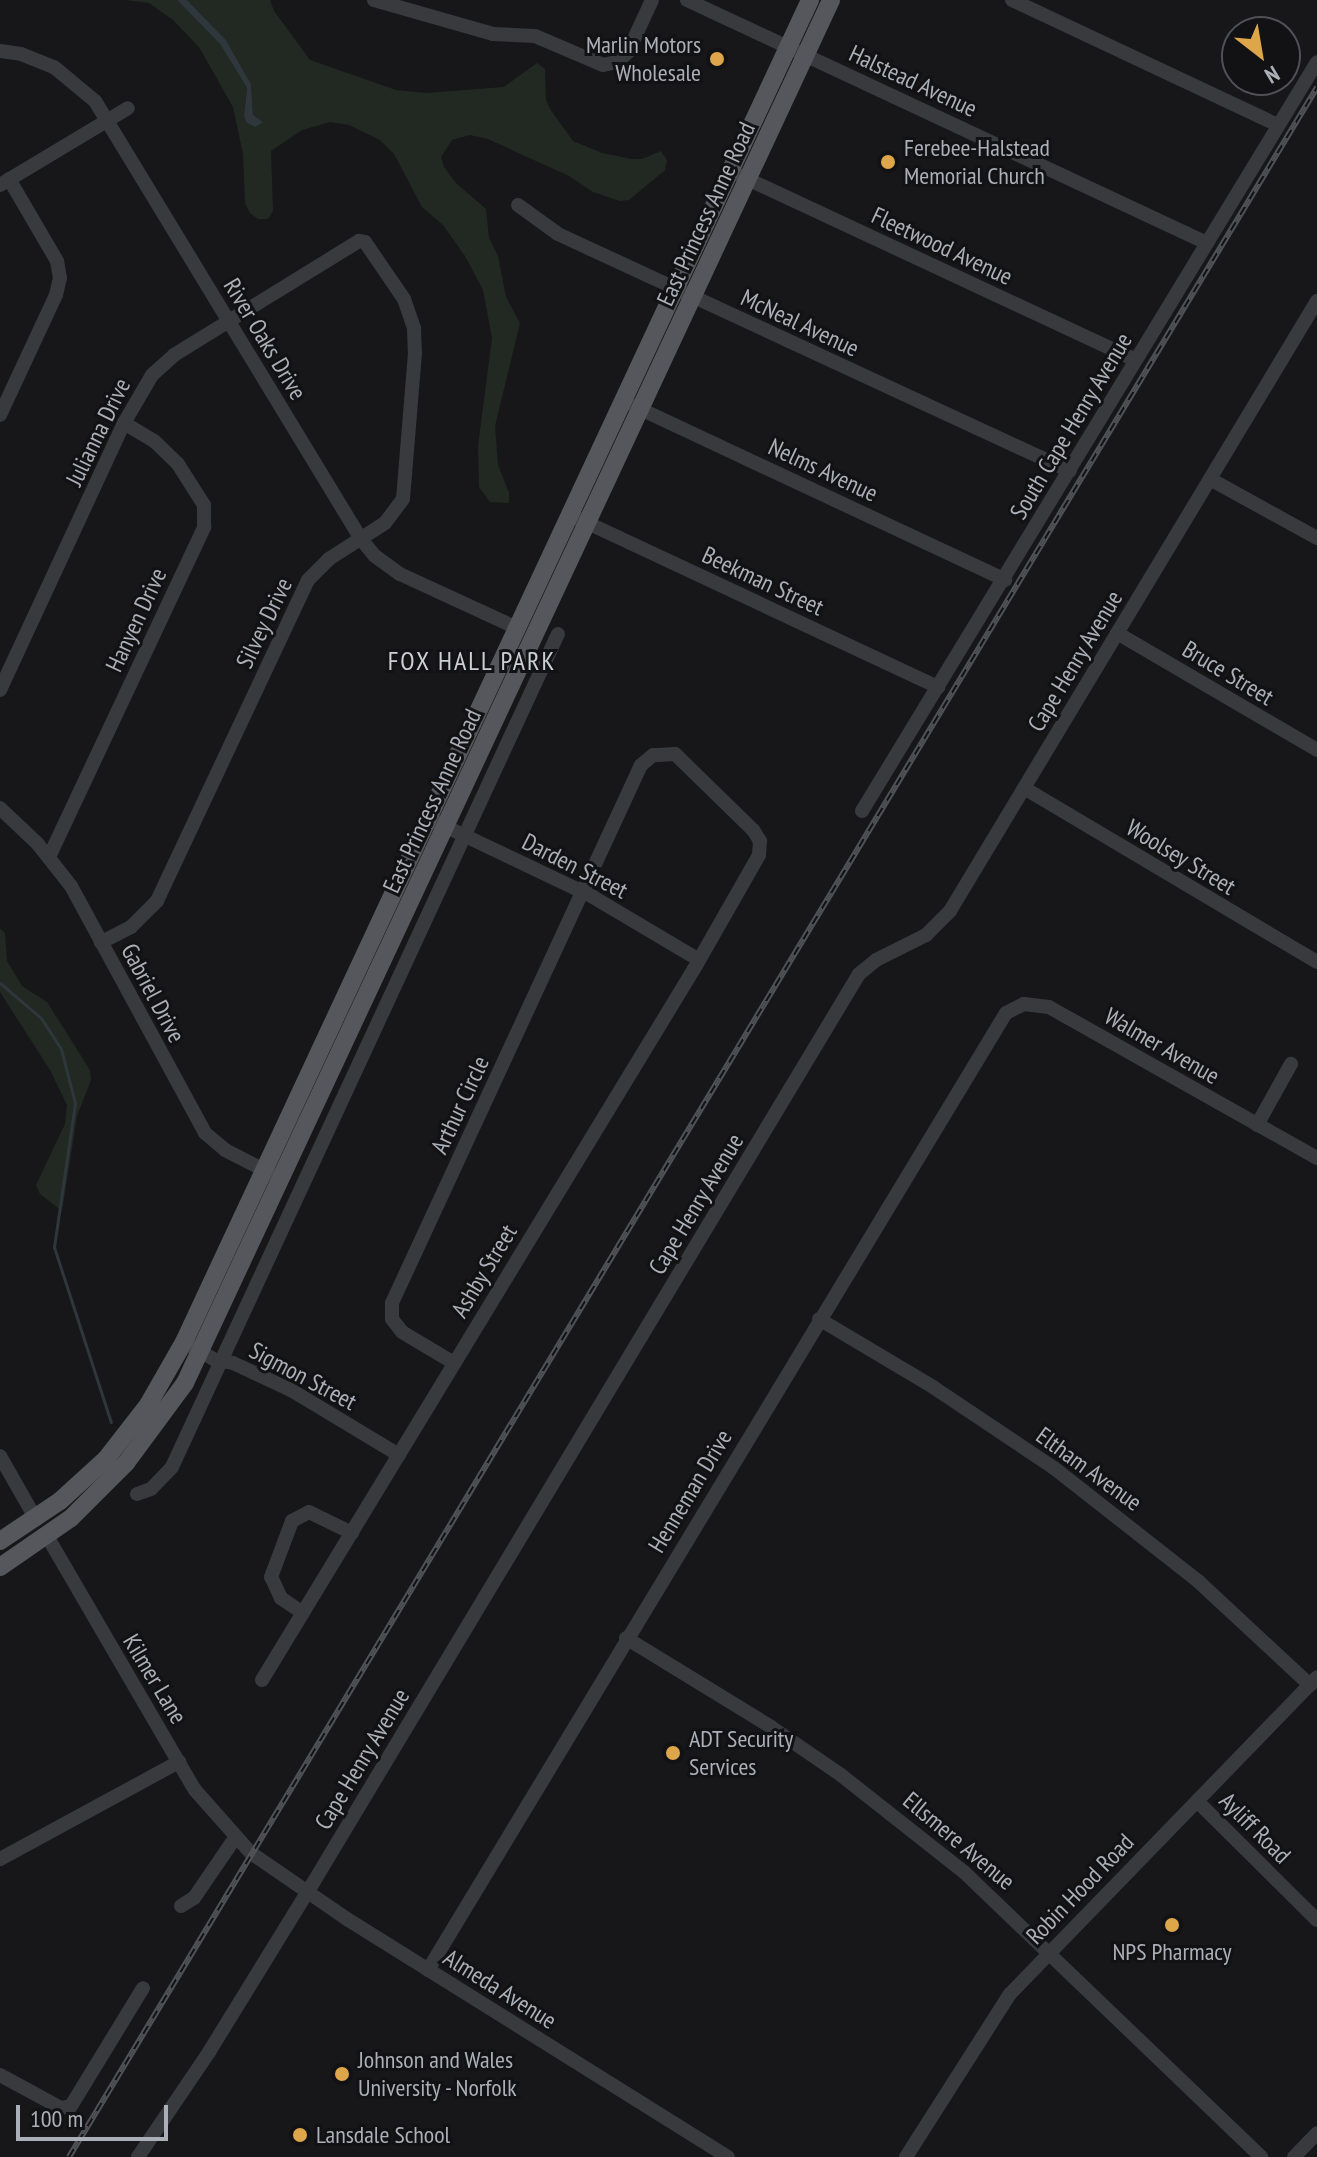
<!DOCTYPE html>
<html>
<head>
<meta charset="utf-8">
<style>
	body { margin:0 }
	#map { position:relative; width:1317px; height:2157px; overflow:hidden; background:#171719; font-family:"PT Sans Narrow",sans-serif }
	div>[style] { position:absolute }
	.green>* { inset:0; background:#222922 }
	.water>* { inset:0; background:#2f363c }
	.stream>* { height:3px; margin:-1.5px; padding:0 1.5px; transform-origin:1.5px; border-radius:1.5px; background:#2f363c }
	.minor>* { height:14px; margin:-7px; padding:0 7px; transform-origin:7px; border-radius:7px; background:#393a3e }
	.major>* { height:18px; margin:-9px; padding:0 9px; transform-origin:9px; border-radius:9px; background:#55575c }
	.rail>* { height:6px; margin-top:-3px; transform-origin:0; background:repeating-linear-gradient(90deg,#121214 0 9px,#505256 0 18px); box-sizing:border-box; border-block:2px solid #505256 }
	.dots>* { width:22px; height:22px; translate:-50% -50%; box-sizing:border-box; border:4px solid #121214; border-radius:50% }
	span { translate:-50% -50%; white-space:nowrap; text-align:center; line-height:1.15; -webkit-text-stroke:6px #121214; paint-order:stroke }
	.poi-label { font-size:24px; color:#abafb7 }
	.right { translate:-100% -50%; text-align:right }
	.left { translate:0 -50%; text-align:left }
	.street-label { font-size:24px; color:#abafb7 }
	.neighbourhood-label { font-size:26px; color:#ccced4; letter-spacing:2px }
	.north { position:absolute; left:1221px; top:16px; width:80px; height:80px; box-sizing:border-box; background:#121214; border:2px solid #4f5155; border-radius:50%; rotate:149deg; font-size:22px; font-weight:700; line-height:32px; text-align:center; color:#abafb7 }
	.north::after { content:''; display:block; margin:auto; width:28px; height:36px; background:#dea64b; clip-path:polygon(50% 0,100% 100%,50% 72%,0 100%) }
	.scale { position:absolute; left:16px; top:2105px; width:152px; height:36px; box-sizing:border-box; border:4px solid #abafb7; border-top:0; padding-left:10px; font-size:24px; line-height:28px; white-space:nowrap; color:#abafb7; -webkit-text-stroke:6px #121214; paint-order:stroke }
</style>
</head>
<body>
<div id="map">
	<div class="green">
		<div style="clip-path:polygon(126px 0,177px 0,220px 44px,247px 88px,244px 115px,253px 115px,251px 84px,226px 40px,187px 0,270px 0,274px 11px,310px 60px,396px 90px,426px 93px,504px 87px,537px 63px,545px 69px,546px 100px,550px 109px,573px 141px,602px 153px,632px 159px,642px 159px,661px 151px,667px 160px,665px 170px,629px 200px,620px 201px,593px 192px,569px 176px,488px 139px,470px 135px,452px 140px,441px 157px,444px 167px,456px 183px,486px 209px,489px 238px,498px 256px,506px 297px,520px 323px,495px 426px,498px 465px,509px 493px,509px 503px,490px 502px,479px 487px,478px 446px,492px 338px,483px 290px,465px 256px,443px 225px,422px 207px,394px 154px,380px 140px,349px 125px,330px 122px,302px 130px,271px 151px,273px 211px,268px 219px,258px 219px,250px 213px,245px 203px,243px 154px,233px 107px,199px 47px,173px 20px,149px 3px)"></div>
		<div style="clip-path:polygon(0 928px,5px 933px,7px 961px,22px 986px,47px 1002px,90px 1070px,91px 1080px,77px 1116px,62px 1211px,40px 1194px,36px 1185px,65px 1124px,67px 1105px,50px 1070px,0 992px)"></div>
	</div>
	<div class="water">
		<div style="clip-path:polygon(177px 0,187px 0,226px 40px,251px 84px,253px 115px,263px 122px,255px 127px,246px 122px,244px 115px,247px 88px,220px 44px)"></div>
	</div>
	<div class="stream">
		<div style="left:0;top:983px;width:54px;rotate:40.5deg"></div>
		<div style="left:41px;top:1018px;width:37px;rotate:57deg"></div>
		<div style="left:61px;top:1049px;width:56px;rotate:75.5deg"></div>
		<div style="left:75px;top:1103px;width:146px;rotate:98.3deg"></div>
		<div style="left:54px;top:1247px;width:184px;rotate:72deg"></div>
	</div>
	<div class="minor">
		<div style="left:374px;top:0;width:124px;rotate:15.9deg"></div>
		<div style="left:493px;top:34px;width:42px;rotate:2.7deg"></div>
		<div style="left:535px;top:36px;width:74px;rotate:23.1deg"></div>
		<div style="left:603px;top:65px;width:14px;rotate:-12deg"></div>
		<div style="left:617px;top:62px;width:15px;rotate:-42deg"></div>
		<div style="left:628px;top:52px;width:57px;rotate:-65.2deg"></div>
		<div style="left:687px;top:0;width:574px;rotate:25.05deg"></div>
		<div style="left:1012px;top:0;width:294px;rotate:25.2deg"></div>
		<div style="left:0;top:51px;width:21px;rotate:8deg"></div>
		<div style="left:21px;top:54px;width:35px;rotate:22deg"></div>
		<div style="left:54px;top:67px;width:53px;rotate:39.7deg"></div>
		<div style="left:95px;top:101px;width:512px;rotate:58.73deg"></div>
		<div style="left:361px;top:539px;width:22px;rotate:51deg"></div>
		<div style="left:375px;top:556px;width:31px;rotate:36deg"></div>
		<div style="left:400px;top:574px;width:129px;rotate:24.8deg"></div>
		<div style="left:741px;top:176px;width:435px;rotate:25deg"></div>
		<div style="left:0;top:185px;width:149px;rotate:-31deg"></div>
		<div style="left:518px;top:205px;width:49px;rotate:35.9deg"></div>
		<div style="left:558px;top:234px;width:564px;rotate:24.84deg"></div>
		<div style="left:634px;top:406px;width:410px;rotate:25.1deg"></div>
		<div style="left:0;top:415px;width:132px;rotate:-65deg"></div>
		<div style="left:56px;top:295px;width:17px;rotate:-77deg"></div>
		<div style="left:60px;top:278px;width:17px;rotate:-100deg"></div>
		<div style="left:57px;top:261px;width:95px;rotate:-120.3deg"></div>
		<div style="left:1210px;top:479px;width:122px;rotate:28.9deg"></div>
		<div style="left:577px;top:518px;width:399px;rotate:25.1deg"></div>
		<div style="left:1117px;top:633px;width:232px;rotate:30.3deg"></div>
		<div style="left:0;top:690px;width:294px;rotate:-65.1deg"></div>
		<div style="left:124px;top:423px;width:56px;rotate:-59.7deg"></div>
		<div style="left:152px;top:375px;width:30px;rotate:-42deg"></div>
		<div style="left:174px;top:355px;width:65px;rotate:-31.7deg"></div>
		<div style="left:229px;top:321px;width:153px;rotate:-31.6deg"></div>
		<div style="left:359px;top:241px;width:6px;rotate:9deg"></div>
		<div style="left:365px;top:242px;width:69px;rotate:55.6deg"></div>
		<div style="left:404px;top:299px;width:31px;rotate:71deg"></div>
		<div style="left:414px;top:328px;width:25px;rotate:88deg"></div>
		<div style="left:415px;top:353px;width:146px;rotate:94.7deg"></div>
		<div style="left:403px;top:499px;width:30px;rotate:127deg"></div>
		<div style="left:385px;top:523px;width:67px;rotate:147.3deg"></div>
		<div style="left:329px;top:559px;width:30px;rotate:135deg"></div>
		<div style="left:308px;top:580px;width:355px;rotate:115.2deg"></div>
		<div style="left:157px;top:901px;width:37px;rotate:135deg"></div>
		<div style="left:131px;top:927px;width:34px;rotate:153deg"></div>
		<div style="left:1024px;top:788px;width:341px;rotate:30.7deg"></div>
		<div style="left:0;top:808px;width:51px;rotate:43.4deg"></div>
		<div style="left:37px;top:843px;width:55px;rotate:51.7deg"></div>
		<div style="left:71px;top:886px;width:281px;rotate:61.5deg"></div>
		<div style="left:205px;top:1133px;width:26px;rotate:40deg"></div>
		<div style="left:225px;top:1150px;width:51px;rotate:27.1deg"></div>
		<div style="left:862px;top:811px;width:876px;rotate:-58.72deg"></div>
		<div style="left:436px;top:822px;width:174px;rotate:25.5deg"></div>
		<div style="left:593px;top:897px;width:123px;rotate:30.7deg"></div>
		<div style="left:49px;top:857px;width:365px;rotate:-64.8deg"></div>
		<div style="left:204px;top:527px;width:22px;rotate:-90deg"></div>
		<div style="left:204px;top:505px;width:49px;rotate:-122.4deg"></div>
		<div style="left:178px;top:464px;width:33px;rotate:-136deg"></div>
		<div style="left:154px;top:441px;width:35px;rotate:-149deg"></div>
		<div style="left:1257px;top:1125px;width:70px;rotate:-60.9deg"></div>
		<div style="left:819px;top:1319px;width:133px;rotate:30.8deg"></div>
		<div style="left:933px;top:1387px;width:146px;rotate:33.8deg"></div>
		<div style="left:1054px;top:1468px;width:183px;rotate:38.1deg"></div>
		<div style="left:1198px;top:1581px;width:153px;rotate:42.9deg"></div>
		<div style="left:191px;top:1346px;width:28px;rotate:30deg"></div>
		<div style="left:215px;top:1360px;width:18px;rotate:9deg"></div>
		<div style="left:233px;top:1363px;width:64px;rotate:25deg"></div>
		<div style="left:291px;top:1390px;width:126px;rotate:31deg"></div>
		<div style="left:0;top:1456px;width:73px;rotate:60.3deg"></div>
		<div style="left:137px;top:1494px;width:15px;rotate:-20deg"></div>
		<div style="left:151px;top:1489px;width:30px;rotate:-46deg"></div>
		<div style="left:172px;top:1467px;width:918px;rotate:-65.14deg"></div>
		<div style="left:47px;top:1536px;width:294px;rotate:59.8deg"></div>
		<div style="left:195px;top:1790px;width:84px;rotate:48.4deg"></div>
		<div style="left:251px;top:1853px;width:116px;rotate:34.5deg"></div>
		<div style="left:347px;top:1919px;width:449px;rotate:32deg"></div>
		<div style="left:303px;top:1613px;width:27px;rotate:-146deg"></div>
		<div style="left:281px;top:1598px;width:23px;rotate:-115deg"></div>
		<div style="left:271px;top:1577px;width:60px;rotate:-69.4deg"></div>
		<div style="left:292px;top:1521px;width:19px;rotate:-28deg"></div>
		<div style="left:309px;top:1512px;width:48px;rotate:26deg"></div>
		<div style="left:626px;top:1638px;width:170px;rotate:31.5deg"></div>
		<div style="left:771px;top:1727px;width:85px;rotate:34.4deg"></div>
		<div style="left:841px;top:1775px;width:157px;rotate:38.3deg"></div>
		<div style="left:964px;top:1872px;width:412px;rotate:43.8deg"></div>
		<div style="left:262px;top:1680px;width:832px;rotate:-58.72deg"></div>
		<div style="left:694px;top:969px;width:131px;rotate:-60.3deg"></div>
		<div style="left:759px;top:855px;width:14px;rotate:-86deg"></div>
		<div style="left:760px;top:841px;width:13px;rotate:-122deg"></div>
		<div style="left:753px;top:830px;width:109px;rotate:-135.7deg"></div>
		<div style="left:675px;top:754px;width:22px;rotate:177deg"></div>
		<div style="left:653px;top:755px;width:16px;rotate:140deg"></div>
		<div style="left:641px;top:765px;width:593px;rotate:114.84deg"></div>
		<div style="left:392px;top:1303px;width:16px;rotate:90deg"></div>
		<div style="left:392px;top:1319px;width:16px;rotate:52deg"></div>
		<div style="left:402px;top:1332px;width:61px;rotate:30.8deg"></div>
		<div style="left:1197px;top:1801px;width:169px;rotate:44.8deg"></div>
		<div style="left:0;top:1859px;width:204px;rotate:-28.5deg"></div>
		<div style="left:181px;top:1906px;width:15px;rotate:-32deg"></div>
		<div style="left:194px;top:1898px;width:73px;rotate:-55.7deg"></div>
		<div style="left:428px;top:1970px;width:1118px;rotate:-58.87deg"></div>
		<div style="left:1006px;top:1013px;width:20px;rotate:-27deg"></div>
		<div style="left:1024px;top:1004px;width:25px;rotate:7deg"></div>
		<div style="left:1049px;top:1007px;width:308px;rotate:29.4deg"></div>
		<div style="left:0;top:2075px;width:69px;rotate:28.4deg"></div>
		<div style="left:61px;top:2108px;width:10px;rotate:-11deg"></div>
		<div style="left:71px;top:2106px;width:138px;rotate:-58.6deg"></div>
		<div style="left:138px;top:2157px;width:127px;rotate:-55.9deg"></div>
		<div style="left:209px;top:2052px;width:198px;rotate:-58.4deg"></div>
		<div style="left:313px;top:1883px;width:1060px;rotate:-59.01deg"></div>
		<div style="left:859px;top:974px;width:22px;rotate:-39deg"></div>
		<div style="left:876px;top:960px;width:56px;rotate:-26.6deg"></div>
		<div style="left:926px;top:935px;width:34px;rotate:-45deg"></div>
		<div style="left:950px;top:911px;width:712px;rotate:-58.97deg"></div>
		<div style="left:906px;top:2157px;width:193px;rotate:-57.5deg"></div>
		<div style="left:1010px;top:1994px;width:441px;rotate:-45.9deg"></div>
		<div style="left:1294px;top:2157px;width:33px;rotate:-46deg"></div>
	</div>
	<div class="major">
		<div style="left:0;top:1541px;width:72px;rotate:-33.7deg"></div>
		<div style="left:60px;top:1501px;width:62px;rotate:-42.4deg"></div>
		<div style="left:106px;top:1459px;width:68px;rotate:-52.1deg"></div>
		<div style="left:148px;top:1405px;width:73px;rotate:-60.3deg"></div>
		<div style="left:184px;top:1342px;width:1481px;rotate:-64.99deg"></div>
		<div style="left:0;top:1567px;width:86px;rotate:-34.6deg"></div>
		<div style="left:71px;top:1518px;width:78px;rotate:-45deg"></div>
		<div style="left:126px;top:1463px;width:99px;rotate:-53.6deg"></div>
		<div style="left:185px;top:1383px;width:1526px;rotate:-64.96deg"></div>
	</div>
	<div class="rail">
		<div style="left:69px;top:2157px;width:2417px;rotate:-58.91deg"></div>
	</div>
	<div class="dots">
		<div style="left:717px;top:59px;background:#dea64b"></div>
		<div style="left:888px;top:162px;background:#dea64b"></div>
		<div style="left:673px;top:1753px;background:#dea64b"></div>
		<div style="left:1172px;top:1925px;background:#dea64b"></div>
		<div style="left:342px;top:2074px;background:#dea64b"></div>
		<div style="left:300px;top:2135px;background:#dea64b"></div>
	</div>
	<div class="poi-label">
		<span class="right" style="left:701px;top:59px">Marlin Motors<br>Wholesale</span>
		<span class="left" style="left:904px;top:162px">Ferebee-Halstead<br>Memorial Church</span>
		<span class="left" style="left:689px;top:1753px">ADT Security<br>Services</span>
		<span style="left:1172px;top:1952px">NPS Pharmacy</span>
		<span class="left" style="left:358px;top:2074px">Johnson and Wales<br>University - Norfolk</span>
		<span class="left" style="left:316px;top:2135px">Lansdale School</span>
	</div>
	<div class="street-label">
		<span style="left:913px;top:81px;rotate:25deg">Halstead Avenue</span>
		<span style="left:706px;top:214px;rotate:-65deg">East Princess Anne Road</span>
		<span style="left:942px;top:246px;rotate:25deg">Fleetwood Avenue</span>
		<span style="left:800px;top:323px;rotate:25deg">McNeal Avenue</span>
		<span style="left:265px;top:339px;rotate:59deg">River Oaks Drive</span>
		<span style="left:1071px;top:426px;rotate:-59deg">South Cape Henry Avenue</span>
		<span style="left:98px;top:432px;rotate:-64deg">Julianna Drive</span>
		<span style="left:823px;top:470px;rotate:25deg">Nelms Avenue</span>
		<span style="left:763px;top:581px;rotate:25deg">Beekman Street</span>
		<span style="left:136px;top:620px;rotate:-65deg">Hanyen Drive</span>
		<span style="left:264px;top:623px;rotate:-64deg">Silvey Drive</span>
		<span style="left:1075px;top:661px;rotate:-59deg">Cape Henry Avenue</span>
		<span style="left:1228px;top:673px;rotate:31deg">Bruce Street</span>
		<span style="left:432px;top:801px;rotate:-65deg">East Princess Anne Road</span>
		<span style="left:1181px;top:857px;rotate:31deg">Woolsey Street</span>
		<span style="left:575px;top:866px;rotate:27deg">Darden Street</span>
		<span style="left:153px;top:993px;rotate:62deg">Gabriel Drive</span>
		<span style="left:1162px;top:1046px;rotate:30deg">Walmer Avenue</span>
		<span style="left:460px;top:1105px;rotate:-65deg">Arthur Circle</span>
		<span style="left:696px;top:1204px;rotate:-59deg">Cape Henry Avenue</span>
		<span style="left:484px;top:1271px;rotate:-59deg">Ashby Street</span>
		<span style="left:303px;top:1376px;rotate:28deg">Sigmon Street</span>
		<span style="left:1089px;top:1469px;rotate:36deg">Eltham Avenue</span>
		<span style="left:690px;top:1491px;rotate:-59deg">Henneman Drive</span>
		<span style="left:155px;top:1679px;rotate:59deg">Kilmer Lane</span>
		<span style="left:362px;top:1759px;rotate:-59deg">Cape Henry Avenue</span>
		<span style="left:1255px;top:1828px;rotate:45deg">Ayliff Road</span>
		<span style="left:959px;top:1841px;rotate:40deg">Ellsmere Avenue</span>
		<span style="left:1080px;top:1889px;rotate:-46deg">Robin Hood Road</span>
		<span style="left:500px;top:1989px;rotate:32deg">Almeda Avenue</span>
	</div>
	<div class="neighbourhood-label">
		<span style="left:472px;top:661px">FOX HALL PARK</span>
	</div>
	<div class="north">N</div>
	<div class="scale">100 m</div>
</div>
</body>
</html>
